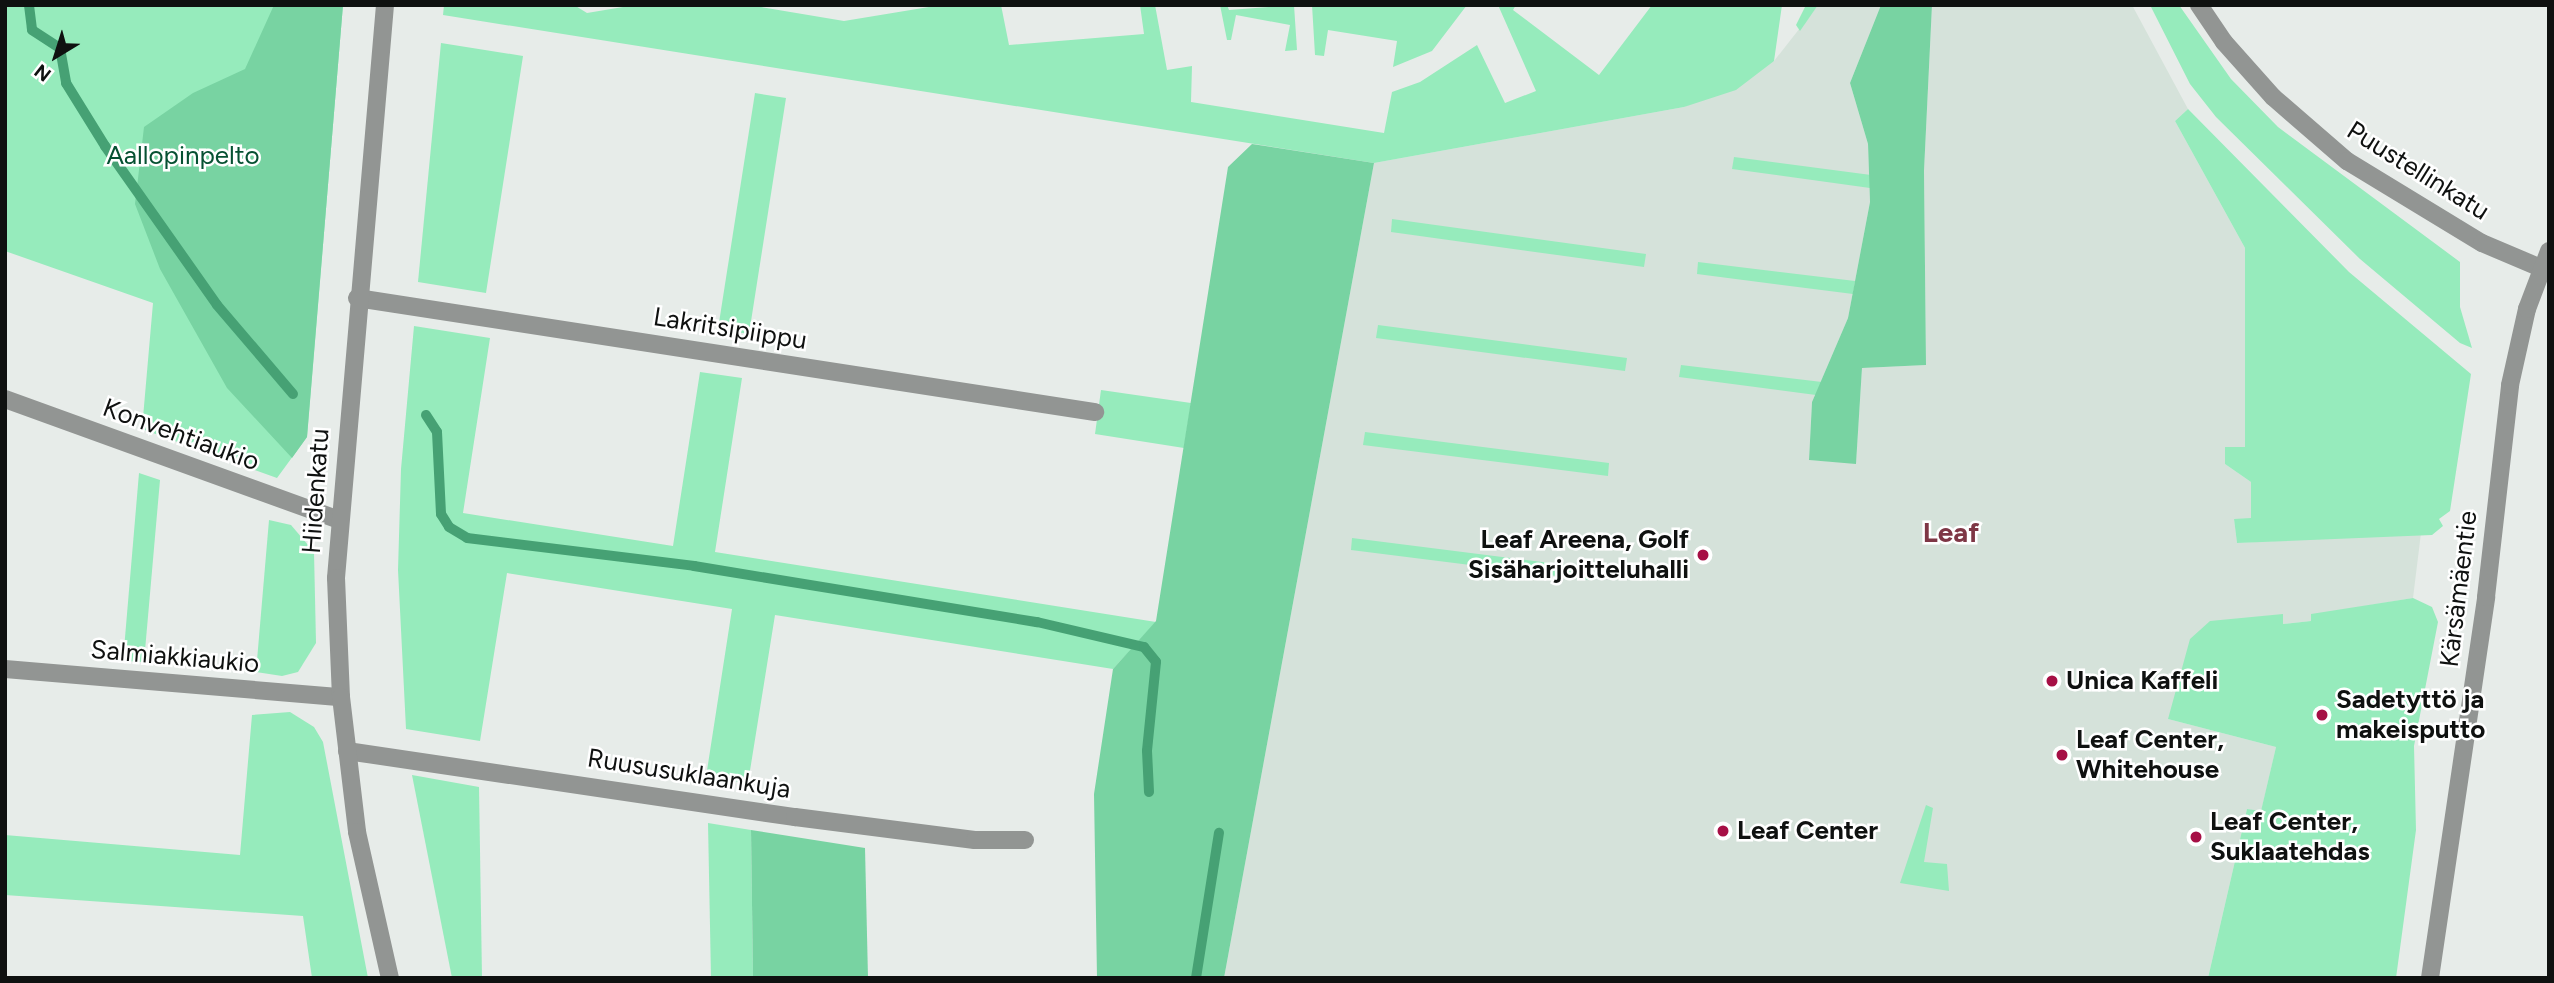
<!DOCTYPE html>
<html>
<head>
<meta charset="utf-8">
<style>
	body { margin:0 }
	#map { position:relative; width:2554px; height:983px; overflow:hidden; background:#e7ece9; font-family:Figtree,sans-serif }
	div>[style] { position:absolute }
	.built>* { inset:0; background:#d5e2da }
	.green>* { inset:0; background:#96ebbc }
	.forest>* { inset:0; background:#78d3a2 }
	.stream>* { height:10px; margin:-5px; padding:0 5px; transform-origin:5px; border-radius:5px; background:#46a174 }
	.minor>* { height:18px; margin:-9px; padding:0 9px; transform-origin:9px; border-radius:9px; background:#929593 }
	.tertiary>* { height:18px; margin:-9px; padding:0 9px; transform-origin:9px; border-radius:9px; background:#929593 }
	.dots>* { width:19px; height:19px; translate:-50% -50%; box-sizing:border-box; border:4px solid #fff; border-radius:50% }
	span { translate:-50% -50%; white-space:nowrap; text-align:center; line-height:1.15; -webkit-text-stroke:5px #fff; paint-order:stroke }
	.park-label { font-size:26px; color:#065132 }
	.street-label { font-size:26px; color:#0f1110 }
	.poi-label { font-size:26px; color:#0f1110; font-weight:700 }
	.right { translate:-100% -50%; text-align:right }
	.left { translate:0 -50%; text-align:left }
	.neighbourhood-label { font-size:28px; color:#7e3645; font-weight:700 }
	.frame { position:absolute; inset:0; border:7px solid #0f1110; pointer-events:none }
	.north { position:absolute; left:21px; top:21px; width:70px; height:70px; -webkit-text-stroke:5px #fff; paint-order:stroke; rotate:218deg; font-size:19px; font-weight:700; line-height:28px; text-align:center; color:#0f1110 }
	.north::after { content:''; display:block; margin:auto; width:24px; height:32px; background:#0f1110; clip-path:polygon(50% 0,100% 100%,50% 72%,0 100%) }
</style>
</head>
<body>
<div id="map">
	<div class="built">
		<div style="clip-path:polygon(1818px 5px,1881px 5px,1850px 83px,1868px 144px,1870px 202px,1848px 318px,1812px 402px,1809px 460px,1856px 463px,1862px 368px,1926px 365px,1924px 171px,1932px 5px,2132px 5px,2188px 109px,2175px 121px,2245px 248px,2245px 447px,2225px 448px,2225px 464px,2251px 482px,2251px 519px,2234px 519px,2237px 543px,2421px 533px,2413px 598px,2311px 615px,2311px 621px,2283px 624px,2283px 615px,2168px 719px,2276px 747px,2261px 812px,2247px 809px,2208px 978px,1224px 978px,1374px 163px,1684px 107px,1774px 61px)"></div>
	</div>
	<div class="green">
		<div style="clip-path:polygon(5px 5px,343px 5px,307px 437px,277px 478px,142px 429px,153px 303px,5px 251px)"></div>
		<div style="clip-path:polygon(444px 5px,574px 5px,587px 13px,635px 5px,749px 5px,844px 21px,941px 5px,1001px 5px,1009px 45px,1144px 34px,1140px 5px,1155px 5px,1167px 70px,1192px 66px,1191px 102px,1384px 133px,1392px 92px,1420px 82px,1477px 45px,1505px 103px,1536px 91px,1498px 5px,1516px 5px,1513px 10px,1599px 75px,1652px 5px,1782px 5px,1774px 61px,1736px 90px,1684px 107px,1374px 163px,443px 15px)"></div>
		<div style="clip-path:polygon(1220px 5px,1227px 5px,1229px 10px,1294px 5px,1297px 50px,1285px 51px,1290px 25px,1236px 15px,1231px 40px,1227px 40px)"></div>
		<div style="clip-path:polygon(1312px 5px,1467px 5px,1432px 51px,1393px 67px,1397px 41px,1328px 30px,1324px 56px,1315px 55px)"></div>
		<div style="clip-path:polygon(1806px 5px,1818px 5px,1800px 31px,1796px 25px)"></div>
		<div style="clip-path:polygon(2150px 5px,2179px 5px,2231px 79px,2278px 127px,2460px 262px,2460px 307px,2472px 348px,2460px 343px,2360px 259px,2216px 117px,2190px 84px)"></div>
		<div style="clip-path:polygon(441px 43px,523px 56px,486px 293px,418px 282px)"></div>
		<div style="clip-path:polygon(755px 93px,786px 98px,749px 334px,718px 329px)"></div>
		<div style="clip-path:polygon(2188px 109px,2349px 272px,2471px 374px,2450px 511px,2439px 519px,2443px 526px,2432px 535px,2237px 543px,2234px 519px,2251px 518px,2251px 482px,2225px 464px,2225px 447px,2245px 447px,2245px 248px,2175px 121px)"></div>
		<div style="clip-path:polygon(1734px 157px,1871px 175px,1870px 188px,1732px 169px)"></div>
		<div style="clip-path:polygon(1392px 219px,1646px 254px,1644px 267px,1391px 232px)"></div>
		<div style="clip-path:polygon(1698px 262px,1855px 281px,1853px 294px,1697px 274px)"></div>
		<div style="clip-path:polygon(1378px 325px,1627px 358px,1625px 371px,1376px 338px)"></div>
		<div style="clip-path:polygon(414px 326px,490px 338px,463px 513px,673px 546px,700px 372px,742px 378px,715px 552px,1156px 622px,1113px 669px,775px 615px,748px 783px,706px 777px,732px 609px,507px 573px,480px 741px,406px 729px,398px 570px,401px 469px)"></div>
		<div style="clip-path:polygon(1681px 365px,1822px 382px,1816px 395px,1679px 377px)"></div>
		<div style="clip-path:polygon(1101px 390px,1191px 403px,1184px 448px,1095px 434px)"></div>
		<div style="clip-path:polygon(1365px 432px,1609px 463px,1608px 476px,1363px 445px)"></div>
		<div style="clip-path:polygon(139px 473px,160px 480px,144px 662px,123px 661px)"></div>
		<div style="clip-path:polygon(269px 520px,291px 525px,314px 552px,316px 643px,298px 672px,282px 676px,256px 672px)"></div>
		<div style="clip-path:polygon(1352px 538px,1590px 568px,1589px 580px,1351px 550px)"></div>
		<div style="clip-path:polygon(2413px 598px,2432px 607px,2438px 622px,2414px 746px,2416px 830px,2396px 978px,2208px 978px,2247px 809px,2261px 811px,2276px 747px,2168px 719px,2190px 639px,2210px 621px,2283px 614px,2283px 624px,2311px 621px,2311px 614px)"></div>
		<div style="clip-path:polygon(290px 712px,314px 727px,323px 742px,368px 978px,312px 978px,303px 916px,5px 895px,5px 835px,240px 855px,252px 715px)"></div>
		<div style="clip-path:polygon(412px 775px,479px 787px,482px 978px,452px 978px)"></div>
		<div style="clip-path:polygon(1926px 805px,1933px 808px,1924px 862px,1947px 864px,1949px 891px,1900px 883px)"></div>
		<div style="clip-path:polygon(708px 823px,751px 830px,753px 978px,711px 978px)"></div>
	</div>
	<div class="forest">
		<div style="clip-path:polygon(274px 5px,343px 5px,307px 437px,292px 458px,227px 388px,160px 269px,135px 204px,144px 127px,193px 93px,245px 69px)"></div>
		<div style="clip-path:polygon(1881px 5px,1932px 5px,1924px 171px,1926px 365px,1862px 368px,1856px 464px,1809px 460px,1812px 402px,1848px 318px,1870px 202px,1868px 144px,1850px 83px)"></div>
		<div style="clip-path:polygon(1252px 144px,1374px 163px,1224px 978px,1097px 978px,1094px 794px,1113px 669px,1156px 621px,1228px 167px)"></div>
		<div style="clip-path:polygon(751px 830px,865px 848px,868px 978px,753px 978px)"></div>
	</div>
	<div class="stream">
		<div style="left:29px;top:5px;width:25px;rotate:83deg"></div>
		<div style="left:32px;top:30px;width:33px;rotate:33deg"></div>
		<div style="left:60px;top:48px;width:36px;rotate:80deg"></div>
		<div style="left:66px;top:83px;width:74px;rotate:58.2deg"></div>
		<div style="left:105px;top:146px;width:194px;rotate:54.8deg"></div>
		<div style="left:217px;top:305px;width:117px;rotate:49.5deg"></div>
		<div style="left:426px;top:415px;width:20px;rotate:57deg"></div>
		<div style="left:437px;top:432px;width:82px;rotate:87.2deg"></div>
		<div style="left:441px;top:514px;width:15px;rotate:58deg"></div>
		<div style="left:449px;top:527px;width:21px;rotate:31deg"></div>
		<div style="left:467px;top:538px;width:229px;rotate:7deg"></div>
		<div style="left:694px;top:566px;width:348px;rotate:9.3deg"></div>
		<div style="left:1037px;top:622px;width:110px;rotate:13.2deg"></div>
		<div style="left:1144px;top:647px;width:19px;rotate:51deg"></div>
		<div style="left:1156px;top:662px;width:89px;rotate:95.8deg"></div>
		<div style="left:1147px;top:751px;width:41px;rotate:87.2deg"></div>
		<div style="left:1196px;top:978px;width:147px;rotate:-81deg"></div>
	</div>
	<div class="minor">
		<div style="left:2199px;top:5px;width:45px;rotate:56deg"></div>
		<div style="left:2224px;top:42px;width:74px;rotate:48.3deg"></div>
		<div style="left:2273px;top:97px;width:98px;rotate:40.9deg"></div>
		<div style="left:2347px;top:161px;width:158px;rotate:31.3deg"></div>
		<div style="left:2482px;top:243px;width:64px;rotate:23deg"></div>
		<div style="left:357px;top:298px;width:747px;rotate:8.78deg"></div>
		<div style="left:5px;top:399px;width:355px;rotate:19.9deg"></div>
		<div style="left:5px;top:669px;width:337px;rotate:4.8deg"></div>
		<div style="left:347px;top:751px;width:453px;rotate:8.4deg"></div>
		<div style="left:795px;top:817px;width:181px;rotate:7.3deg"></div>
		<div style="left:975px;top:840px;width:50px"></div>
	</div>
	<div class="tertiary">
		<div style="left:385px;top:5px;width:575px;rotate:94.89deg"></div>
		<div style="left:336px;top:578px;width:119px;rotate:87.6deg"></div>
		<div style="left:341px;top:697px;width:136px;rotate:83.2deg"></div>
		<div style="left:357px;top:832px;width:150px;rotate:77.3deg"></div>
		<div style="left:2430px;top:978px;width:385px;rotate:-81.6deg"></div>
		<div style="left:2486px;top:597px;width:213px;rotate:-83.5deg"></div>
		<div style="left:2510px;top:385px;width:78px;rotate:-77.4deg"></div>
		<div style="left:2527px;top:309px;width:62px;rotate:-69.2deg"></div>
	</div>
	<div class="dots">
		<div style="left:1703px;top:555px;background:#a60f45"></div>
		<div style="left:2052px;top:681px;background:#a60f45"></div>
		<div style="left:2322px;top:715px;background:#a60f45"></div>
		<div style="left:2062px;top:755px;background:#a60f45"></div>
		<div style="left:1723px;top:831px;background:#a60f45"></div>
		<div style="left:2196px;top:837px;background:#a60f45"></div>
	</div>
	<div class="park-label">
		<span style="left:183px;top:156px">Aallopinpelto</span>
	</div>
	<div class="street-label">
		<span style="left:2418px;top:171px;rotate:32deg">Puustellinkatu</span>
		<span style="left:730px;top:329px;rotate:9deg">Lakritsipiippu</span>
		<span style="left:181px;top:435px;rotate:20deg">Konvehtiaukio</span>
		<span style="left:316px;top:491px;rotate:-86deg">Hiidenkatu</span>
		<span style="left:2459px;top:589px;rotate:-83deg">Kärsämäentie</span>
		<span style="left:175px;top:657px;rotate:5deg">Salmiakkiaukio</span>
		<span style="left:689px;top:774px;rotate:9deg">Ruususuklaankuja</span>
	</div>
	<div class="poi-label">
		<span class="right" style="left:1689px;top:555px">Leaf Areena, Golf<br>Sisäharjoitteluhalli</span>
		<span class="left" style="left:2066px;top:681px">Unica Kaffeli</span>
		<span class="left" style="left:2336px;top:715px">Sadetyttö ja<br>makeisputto</span>
		<span class="left" style="left:2076px;top:755px">Leaf Center,<br>Whitehouse</span>
		<span class="left" style="left:2210px;top:837px">Leaf Center,<br>Suklaatehdas</span>
		<span class="left" style="left:1737px;top:831px">Leaf Center</span>
	</div>
	<div class="neighbourhood-label">
		<span style="left:1951px;top:532px">Leaf</span>
	</div>
	<div class="frame"></div>
	<div class="north">N</div>
</div>
</body>
</html>
